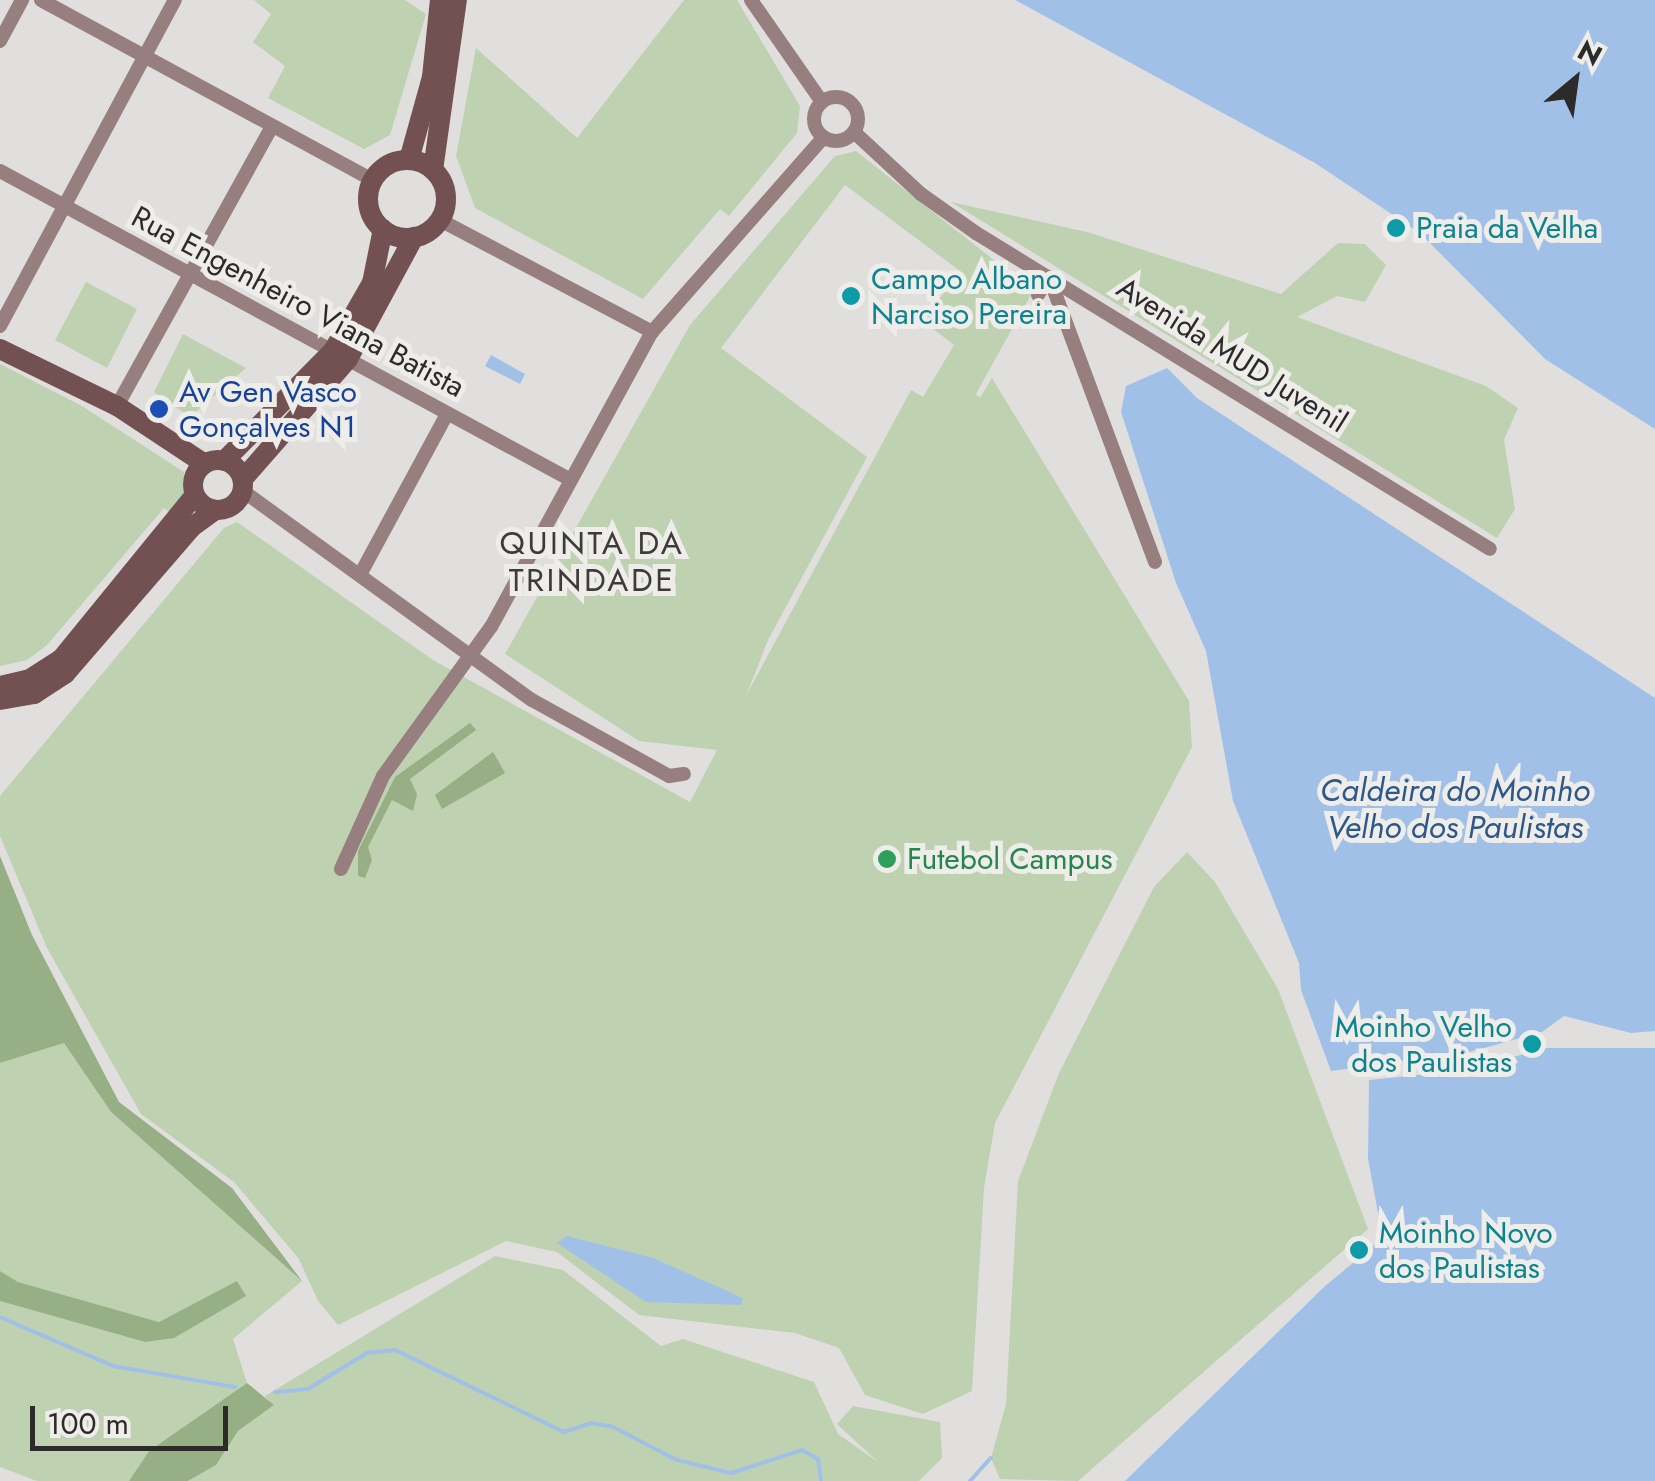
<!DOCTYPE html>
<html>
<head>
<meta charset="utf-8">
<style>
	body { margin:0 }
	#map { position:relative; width:1655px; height:1481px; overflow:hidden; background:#e1dfdd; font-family:Jost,sans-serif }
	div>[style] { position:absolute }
	.green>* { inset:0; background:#bed1b1 }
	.forest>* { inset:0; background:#96af85 }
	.water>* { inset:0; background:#a1c0e8 }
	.stream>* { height:4px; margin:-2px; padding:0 2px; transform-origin:2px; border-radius:2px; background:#a1c0e8 }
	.street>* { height:14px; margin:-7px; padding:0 7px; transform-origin:7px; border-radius:7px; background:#977f7f }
	.street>.ring { margin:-7px; padding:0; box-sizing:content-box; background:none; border:14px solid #977f7f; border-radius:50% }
	.secondary>* { height:20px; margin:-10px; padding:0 10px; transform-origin:10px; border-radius:10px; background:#735152 }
	.secondary>.ring { margin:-10px; padding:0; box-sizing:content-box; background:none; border:20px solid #735152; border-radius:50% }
	.dots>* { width:28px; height:28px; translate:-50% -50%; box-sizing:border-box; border:5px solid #eeedea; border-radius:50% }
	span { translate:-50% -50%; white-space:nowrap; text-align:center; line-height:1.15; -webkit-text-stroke:10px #eeedea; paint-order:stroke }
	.culture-label { font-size:30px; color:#0d838f }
	.left { translate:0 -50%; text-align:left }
	.right { translate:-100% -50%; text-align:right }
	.street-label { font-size:30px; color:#2c2b2a }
	.transit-label { font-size:30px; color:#164399 }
	.leisure-label { font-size:30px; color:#27864d }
	.neighbourhood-label { font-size:32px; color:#3d3c3a; letter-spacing:2.5px }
	.water-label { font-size:32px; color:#2e588b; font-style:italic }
	.north { position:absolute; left:1525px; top:30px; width:100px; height:100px; -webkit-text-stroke:8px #eeedea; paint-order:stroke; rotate:29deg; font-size:28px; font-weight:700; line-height:40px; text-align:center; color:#2c2b2a }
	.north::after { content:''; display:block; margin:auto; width:35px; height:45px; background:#2c2b2a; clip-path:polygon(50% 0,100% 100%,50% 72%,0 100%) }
	.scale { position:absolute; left:30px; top:1406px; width:198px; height:45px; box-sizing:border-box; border:5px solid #2c2b2a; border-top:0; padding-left:12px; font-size:30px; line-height:35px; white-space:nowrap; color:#2c2b2a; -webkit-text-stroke:8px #eeedea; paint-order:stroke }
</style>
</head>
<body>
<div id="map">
	<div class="green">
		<div style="clip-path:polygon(405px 0,426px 14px,390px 135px,364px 149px,268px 98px,285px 66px,253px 42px,271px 14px,254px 0)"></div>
		<div style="clip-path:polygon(684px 0,737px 0,800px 106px,797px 133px,729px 216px,720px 209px,643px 299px,475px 208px,456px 156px,476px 48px,577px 138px)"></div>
		<div style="clip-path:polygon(evenodd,856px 151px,1033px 291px,976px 394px,980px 398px,992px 378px,1189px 701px,1192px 747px,995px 1123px,984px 1188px,972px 1391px,923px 1414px,865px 1395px,839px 1348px,795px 1333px,639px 1315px,557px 1252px,506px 1241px,338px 1325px,318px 1301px,299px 1259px,234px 1182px,141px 1114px,47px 948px,0 836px,0 796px,224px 528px,237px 522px,433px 660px,690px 802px,717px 750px,639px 741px,505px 654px,690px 325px,835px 156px,856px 151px,845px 185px,960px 271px,923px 321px,954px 345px,923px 397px,911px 390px,746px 696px,768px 640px,867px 457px,721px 348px,845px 185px)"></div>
		<div style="clip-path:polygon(951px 202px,1087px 232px,1281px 294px,1338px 243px,1365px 244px,1386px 265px,1365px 302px,1337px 296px,1297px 317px,1486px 386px,1518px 408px,1504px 440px,1515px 509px,1497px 538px)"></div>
		<div style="clip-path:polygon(86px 282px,137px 309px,107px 368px,55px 340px)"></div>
		<div style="clip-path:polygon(183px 334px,246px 368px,190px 417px,154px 392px)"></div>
		<div style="clip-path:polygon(0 364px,82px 406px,184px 472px,183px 496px,171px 513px,164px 508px,47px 645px,27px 660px,0 666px)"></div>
		<div style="clip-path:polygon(1187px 852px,1215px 882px,1278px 989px,1368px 1229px,1078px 1481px,1000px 1479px,991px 1458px,1006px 1404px,1018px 1181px,1059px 1073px,1154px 887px)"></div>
		<div style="clip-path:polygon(64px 1043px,111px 1112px,302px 1281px,233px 1339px,247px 1383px,149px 1451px,129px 1481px,37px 1481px,0 1467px,0 1301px,145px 1342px,237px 1282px,159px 1322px,18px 1282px,0 1271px,0 1063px)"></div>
		<div style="clip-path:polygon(495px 1256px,563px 1270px,661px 1346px,683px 1339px,814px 1382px,838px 1434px,878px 1462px,837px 1424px,853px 1406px,940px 1422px,942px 1458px,919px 1481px,188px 1481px,216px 1465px,238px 1431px,273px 1406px,265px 1396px)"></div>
	</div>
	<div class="forest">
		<div style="clip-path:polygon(470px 723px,476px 730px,410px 779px,417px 794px,413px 811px,392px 800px,368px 847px,372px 860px,365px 878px,358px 876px,358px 851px,395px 777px)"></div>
		<div style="clip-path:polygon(493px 752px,505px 773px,442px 809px,435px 795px)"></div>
		<div style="clip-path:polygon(0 856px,32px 935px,119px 1102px,232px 1188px,302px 1281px,111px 1112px,64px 1043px,0 1063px)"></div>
		<div style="clip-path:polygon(0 1271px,18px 1282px,159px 1322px,237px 1281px,246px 1296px,174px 1338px,145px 1342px,0 1301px)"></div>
		<div style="clip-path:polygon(247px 1383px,274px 1405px,238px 1431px,216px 1465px,188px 1481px,129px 1481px,149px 1451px)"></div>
	</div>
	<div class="water">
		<div style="clip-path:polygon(1015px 0,1655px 0,1655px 429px,1545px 359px,1420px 233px,1315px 163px)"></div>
		<div style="clip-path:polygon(491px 355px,525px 374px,520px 384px,485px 366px)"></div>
		<div style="clip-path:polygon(1167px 368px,1197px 398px,1655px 698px,1655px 1031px,1631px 1033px,1564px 1016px,1542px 1032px,1462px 1054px,1331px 1071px,1301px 990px,1299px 963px,1233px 801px,1206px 651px,1176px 583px,1121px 412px,1126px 386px)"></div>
		<div style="clip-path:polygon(1546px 1048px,1655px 1048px,1655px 1481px,1125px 1481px,1324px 1287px,1390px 1232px,1379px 1218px,1368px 1159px,1369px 1080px,1465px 1070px)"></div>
		<div style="clip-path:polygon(567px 1236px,653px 1258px,732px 1293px,743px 1299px,741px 1305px,646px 1302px,557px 1243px)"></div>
	</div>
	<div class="stream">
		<div style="left:0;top:1317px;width:123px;rotate:23.4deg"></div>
		<div style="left:113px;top:1366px;width:124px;rotate:9.8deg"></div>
		<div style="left:275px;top:1392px;width:33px;rotate:-5deg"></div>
		<div style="left:308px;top:1389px;width:69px;rotate:-31.4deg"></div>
		<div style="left:367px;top:1353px;width:28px;rotate:-6deg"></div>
		<div style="left:395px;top:1350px;width:188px;rotate:25.9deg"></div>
		<div style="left:564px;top:1432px;width:28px;rotate:-18deg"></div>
		<div style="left:591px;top:1423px;width:22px;rotate:10deg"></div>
		<div style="left:613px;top:1427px;width:72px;rotate:27.3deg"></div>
		<div style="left:677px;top:1460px;width:56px;rotate:13.5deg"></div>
		<div style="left:731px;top:1473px;width:75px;rotate:-17.9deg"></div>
		<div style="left:802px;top:1450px;width:18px;rotate:29deg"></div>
		<div style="left:818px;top:1459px;width:22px;rotate:82deg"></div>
		<div style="left:970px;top:1481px;width:31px;rotate:-48deg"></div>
	</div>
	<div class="street">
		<div style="left:41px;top:0;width:377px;rotate:28.5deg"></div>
		<div style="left:751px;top:0;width:124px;rotate:55.2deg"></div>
		<div style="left:0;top:41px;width:47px;rotate:-61.8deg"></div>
		<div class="ring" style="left:814px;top:97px;width:30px;height:30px"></div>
		<div style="left:854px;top:132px;width:91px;rotate:42.8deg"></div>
		<div style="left:921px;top:194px;width:67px;rotate:35.3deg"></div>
		<div style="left:976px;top:233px;width:603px;rotate:31.58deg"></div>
		<div style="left:0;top:171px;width:649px;rotate:28.42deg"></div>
		<div style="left:440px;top:220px;width:240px;rotate:27.8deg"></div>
		<div style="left:1049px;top:277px;width:304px;rotate:69.6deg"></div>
		<div style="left:1038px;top:295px;width:21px;rotate:-59deg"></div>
		<div style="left:0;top:326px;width:370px;rotate:-61.8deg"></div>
		<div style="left:117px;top:406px;width:320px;rotate:-61deg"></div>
		<div style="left:243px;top:491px;width:357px;rotate:35.9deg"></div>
		<div style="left:532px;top:700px;width:157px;rotate:29deg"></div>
		<div style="left:669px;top:776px;width:15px;rotate:-8deg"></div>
		<div style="left:361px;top:573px;width:181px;rotate:-61.6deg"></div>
		<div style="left:341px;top:869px;width:102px;rotate:-65.7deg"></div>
		<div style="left:383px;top:776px;width:184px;rotate:-54.1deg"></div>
		<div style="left:491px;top:627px;width:336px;rotate:-61.4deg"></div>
		<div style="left:652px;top:332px;width:260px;rotate:-48.6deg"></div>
	</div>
	<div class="secondary">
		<div style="left:409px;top:160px;width:86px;rotate:-74.5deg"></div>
		<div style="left:432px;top:77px;width:77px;rotate:-84.1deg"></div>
		<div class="ring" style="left:368px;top:160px;width:58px;height:58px"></div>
		<div style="left:433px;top:170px;width:172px;rotate:-82deg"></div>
		<div style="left:0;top:349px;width:130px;rotate:26deg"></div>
		<div style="left:117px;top:406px;width:105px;rotate:33.4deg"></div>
		<div class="ring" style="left:193px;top:460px;width:30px;height:30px"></div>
		<div style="left:224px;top:461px;width:155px;rotate:-45.3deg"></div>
		<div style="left:333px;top:351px;width:78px;rotate:-60.2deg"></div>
		<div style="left:372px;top:283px;width:55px;rotate:-78.5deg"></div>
		<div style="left:243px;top:479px;width:159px;rotate:-48.8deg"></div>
		<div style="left:348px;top:359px;width:139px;rotate:-61.6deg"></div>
		<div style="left:0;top:686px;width:31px;rotate:-13deg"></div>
		<div style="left:30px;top:679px;width:38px;rotate:-33deg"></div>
		<div style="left:62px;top:658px;width:210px;rotate:-50.8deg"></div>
		<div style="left:0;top:700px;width:35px;rotate:-10deg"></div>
		<div style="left:34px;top:694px;width:37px;rotate:-33deg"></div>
		<div style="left:65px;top:674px;width:194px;rotate:-49.2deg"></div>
		<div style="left:192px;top:527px;width:29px;rotate:-36deg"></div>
	</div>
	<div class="dots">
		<div style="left:1396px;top:228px;background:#0f9aa8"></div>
		<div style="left:851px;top:296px;background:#0f9aa8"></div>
		<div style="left:159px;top:409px;background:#1a4fb4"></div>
		<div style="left:887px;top:859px;background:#2e9e5b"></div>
		<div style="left:1532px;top:1044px;background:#0f9aa8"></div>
		<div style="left:1359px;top:1250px;background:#0f9aa8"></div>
	</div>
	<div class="culture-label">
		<span class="left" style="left:1416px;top:228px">Praia da Velha</span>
		<span class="left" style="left:871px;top:296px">Campo Albano<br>Narciso Pereira</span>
		<span class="right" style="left:1512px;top:1044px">Moinho Velho<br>dos Paulistas</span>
		<span class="left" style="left:1379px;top:1250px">Moinho Novo<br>dos Paulistas</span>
	</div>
	<div class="street-label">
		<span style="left:298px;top:302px;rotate:28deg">Rua Engenheiro Viana Batista</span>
		<span style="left:1232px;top:355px;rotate:32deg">Avenida MUD Juvenil</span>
	</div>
	<div class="transit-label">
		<span class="left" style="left:179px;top:409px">Av Gen Vasco<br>Gonçalves N1</span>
	</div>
	<div class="leisure-label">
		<span class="left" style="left:907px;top:859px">Futebol Campus</span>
	</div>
	<div class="neighbourhood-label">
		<span style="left:592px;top:562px">QUINTA DA<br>TRINDADE</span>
	</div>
	<div class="water-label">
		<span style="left:1455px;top:809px">Caldeira do Moinho<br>Velho dos Paulistas</span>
	</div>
	<div class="north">N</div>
	<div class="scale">100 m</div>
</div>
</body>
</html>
